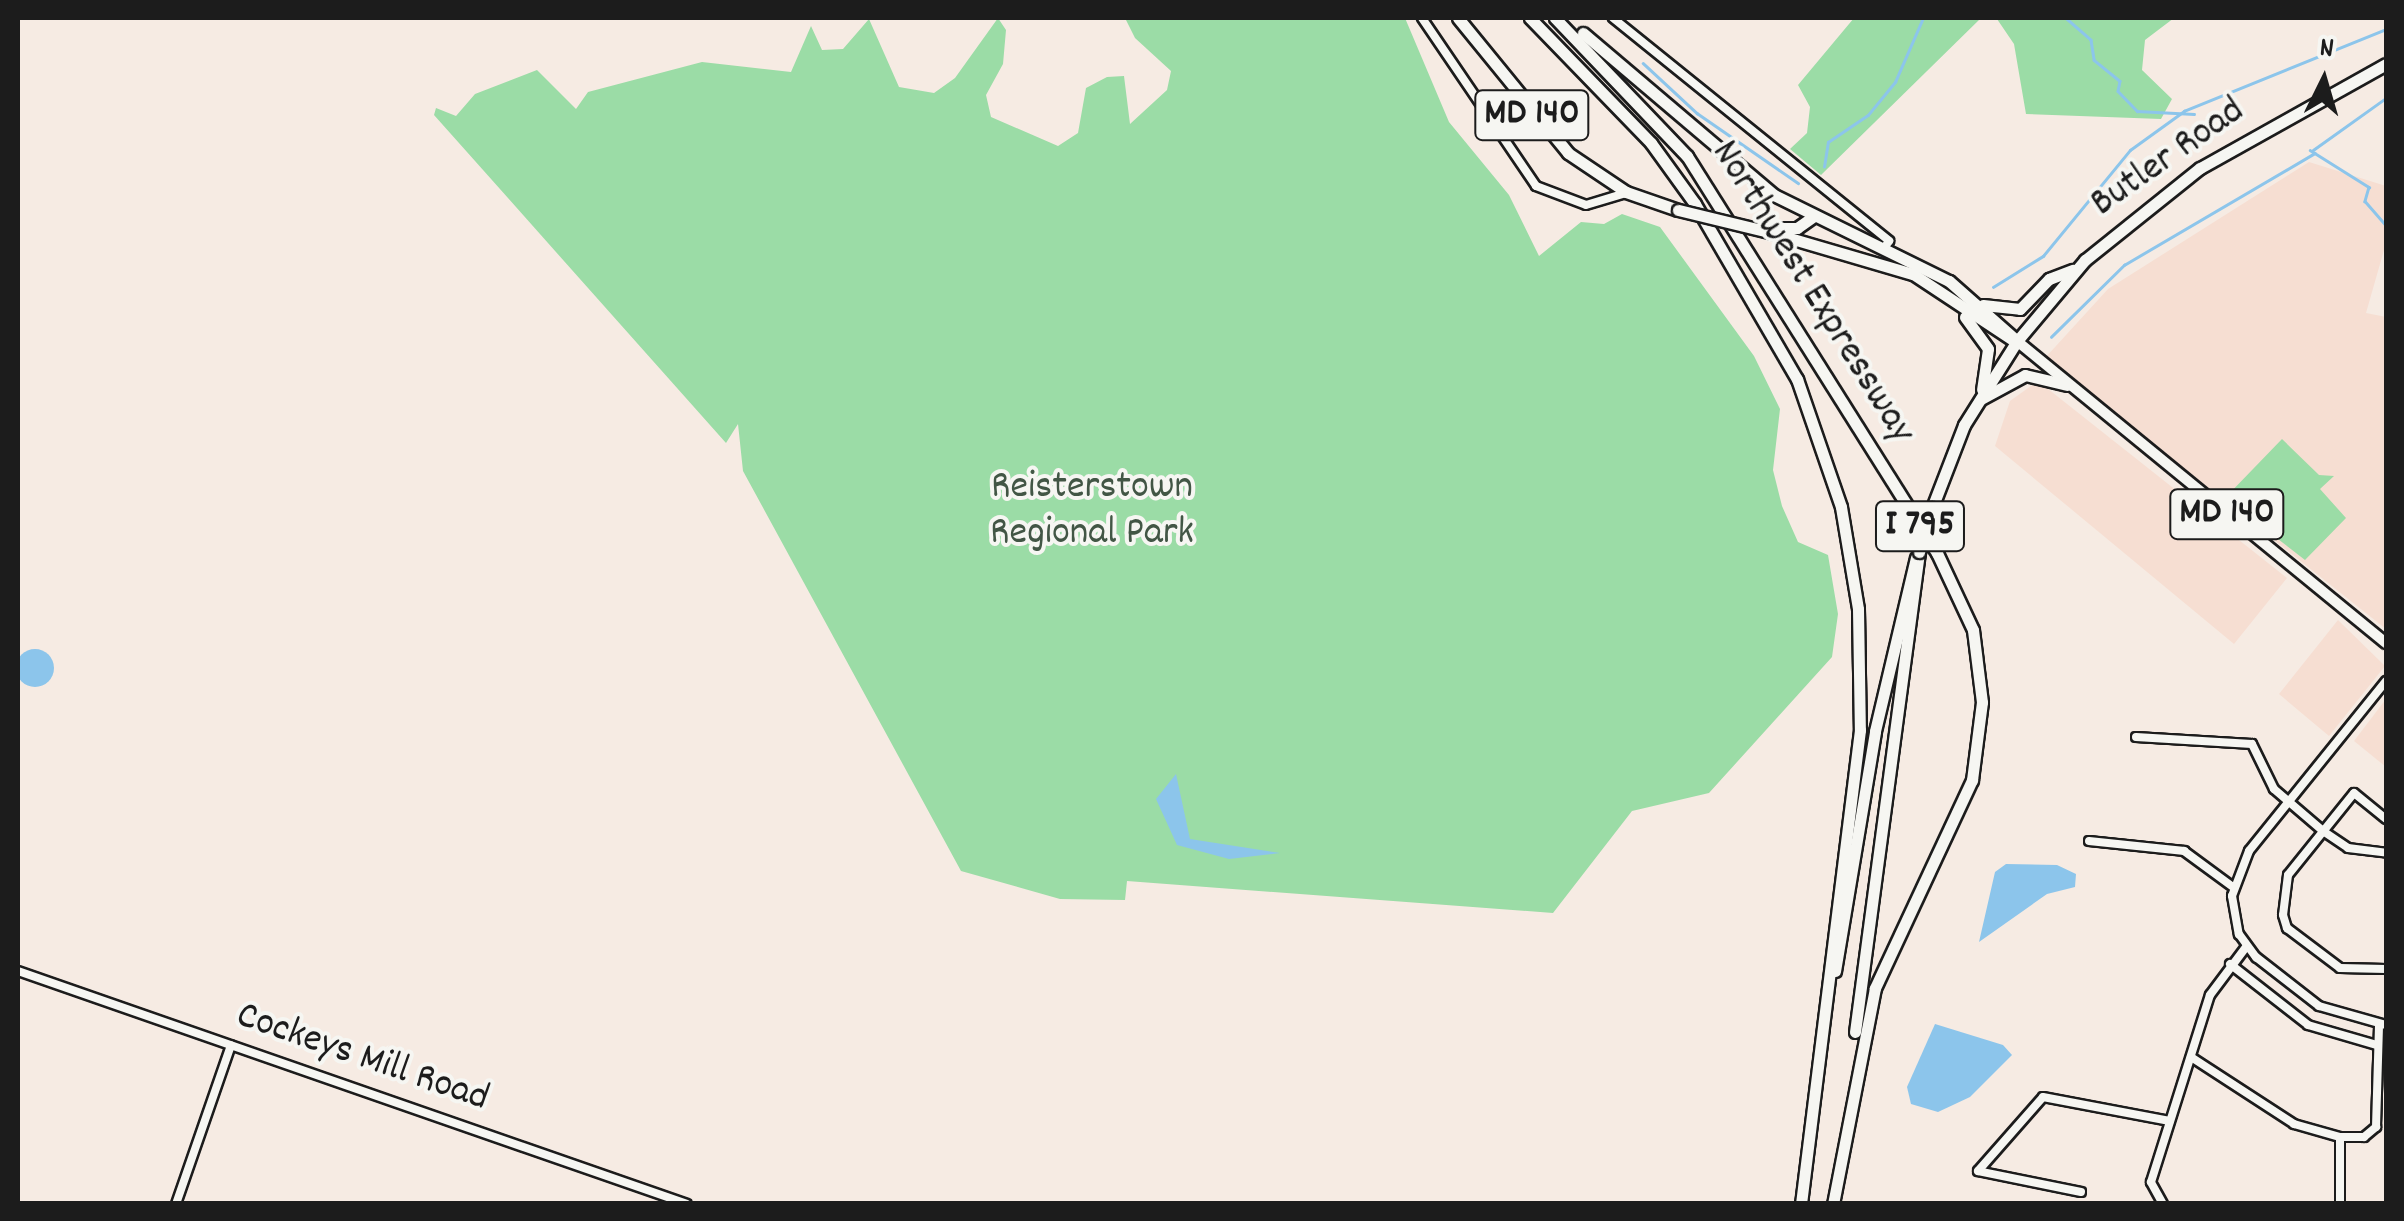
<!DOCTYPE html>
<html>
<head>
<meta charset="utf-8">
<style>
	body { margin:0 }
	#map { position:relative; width:2404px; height:1221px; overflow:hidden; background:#f6ebe3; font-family:Dekko,sans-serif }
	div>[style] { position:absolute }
	.built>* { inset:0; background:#f6ded2 }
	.green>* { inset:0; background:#9bdca6 }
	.water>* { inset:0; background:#8cc5eb }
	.round { border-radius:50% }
	.stream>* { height:2.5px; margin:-1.25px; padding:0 1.25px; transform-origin:1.25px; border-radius:1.25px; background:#8cc5eb }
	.roads { filter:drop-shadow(2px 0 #1c1c1c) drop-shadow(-2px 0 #1c1c1c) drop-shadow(0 2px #1c1c1c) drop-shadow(0 -2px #1c1c1c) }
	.minor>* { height:8px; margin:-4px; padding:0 4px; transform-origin:4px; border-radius:4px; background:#f6f6f2 }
	.major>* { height:10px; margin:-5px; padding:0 5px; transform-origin:5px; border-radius:5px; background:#f6f6f2 }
	.highway>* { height:11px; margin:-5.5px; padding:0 5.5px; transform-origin:5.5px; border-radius:5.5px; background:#f6f6f2 }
	.bridges { filter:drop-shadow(2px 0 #1c1c1c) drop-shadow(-2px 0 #1c1c1c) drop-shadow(0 2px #1c1c1c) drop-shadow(0 -2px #1c1c1c) }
	.highway-bridge>* { height:11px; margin:-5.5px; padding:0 5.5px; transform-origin:5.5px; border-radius:5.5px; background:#f6f6f2 }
	span { translate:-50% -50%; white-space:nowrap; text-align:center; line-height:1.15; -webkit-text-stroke:8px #f6f6f2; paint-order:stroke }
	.shield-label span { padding:2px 8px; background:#f6f6f2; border:2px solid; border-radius:8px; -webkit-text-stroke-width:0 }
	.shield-label { font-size:38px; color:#1c1c1c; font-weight:700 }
	.street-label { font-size:40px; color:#1c1c1c }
	.park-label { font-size:40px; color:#425645 }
	.frame { position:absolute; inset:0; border:20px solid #1c1c1c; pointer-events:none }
	.north { position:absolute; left:2274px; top:30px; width:100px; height:100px; -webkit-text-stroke:8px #f6f6f2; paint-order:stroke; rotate:5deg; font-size:28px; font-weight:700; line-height:40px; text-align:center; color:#1c1c1c }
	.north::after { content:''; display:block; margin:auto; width:35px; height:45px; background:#1c1c1c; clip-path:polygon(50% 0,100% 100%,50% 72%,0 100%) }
</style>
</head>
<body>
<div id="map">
	<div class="built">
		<div style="clip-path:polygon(2309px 162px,2386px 186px,2386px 243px,2366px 313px,2386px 317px,2386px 629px,2045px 358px,2108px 289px)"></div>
		<div style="clip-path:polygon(2038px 381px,2287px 578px,2234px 644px,1995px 446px,2010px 401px)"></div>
		<div style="clip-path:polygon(2338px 620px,2385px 666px,2329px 736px,2279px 694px)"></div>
		<div style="clip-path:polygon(2386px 699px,2386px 767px,2354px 741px)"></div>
	</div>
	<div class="green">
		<div style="clip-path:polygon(998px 18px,1006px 30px,1003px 64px,986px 95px,991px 117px,1058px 146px,1078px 133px,1086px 88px,1107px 77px,1124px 76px,1130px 124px,1167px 90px,1171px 71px,1135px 38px,1125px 18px,1405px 18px,1449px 122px,1509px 195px,1539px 256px,1581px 222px,1604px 224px,1622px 214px,1660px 227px,1754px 356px,1780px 409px,1773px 470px,1782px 506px,1798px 542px,1828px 555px,1838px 614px,1832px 657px,1709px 793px,1632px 811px,1553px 913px,1127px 881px,1125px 900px,1060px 899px,961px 871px,743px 471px,738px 424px,726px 443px,434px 115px,436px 108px,456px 116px,475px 94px,537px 70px,576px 109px,588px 92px,702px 62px,791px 72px,811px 26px,822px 50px,843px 49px,869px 19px,899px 87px,934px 93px,955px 78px)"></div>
		<div style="clip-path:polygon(1854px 18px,2174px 18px,2145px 40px,2142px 70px,2172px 99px,2161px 119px,2026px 114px,2014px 44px,1997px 19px,1980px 19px,1821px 175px,1790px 149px,1807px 133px,1810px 107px,1798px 85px)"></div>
		<div style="clip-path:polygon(2282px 439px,2319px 475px,2334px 476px,2320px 489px,2346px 518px,2305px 560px,2225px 498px)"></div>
	</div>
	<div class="water">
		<div class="round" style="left:16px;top:649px;width:38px;height:38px"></div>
		<div style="clip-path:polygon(1176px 774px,1190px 839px,1280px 853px,1229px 859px,1177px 845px,1156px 799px)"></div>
		<div style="clip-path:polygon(2057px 865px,2076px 874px,2075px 887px,2047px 894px,1979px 942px,1995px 872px,2006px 864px)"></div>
		<div style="clip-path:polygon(1935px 1024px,2003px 1045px,2012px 1055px,1970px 1097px,1938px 1112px,1911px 1104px,1907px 1087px)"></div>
	</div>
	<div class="stream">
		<div style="left:2066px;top:18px;width:33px;rotate:41deg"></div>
		<div style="left:2091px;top:40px;width:20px;rotate:81deg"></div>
		<div style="left:2094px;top:60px;width:33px;rotate:39deg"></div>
		<div style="left:2120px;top:81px;width:10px;rotate:101deg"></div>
		<div style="left:2118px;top:91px;width:28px;rotate:46deg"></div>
		<div style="left:2137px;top:111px;width:57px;rotate:3deg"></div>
		<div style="left:1643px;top:63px;width:74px;rotate:42.8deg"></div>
		<div style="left:1697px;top:113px;width:123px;rotate:34.7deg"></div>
		<div style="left:2310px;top:150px;width:70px;rotate:32.1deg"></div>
		<div style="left:2369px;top:187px;width:15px;rotate:106deg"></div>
		<div style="left:2365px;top:201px;width:32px;rotate:49deg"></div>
		<div style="left:2313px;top:150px;width:90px;rotate:-35.5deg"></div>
		<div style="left:1824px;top:167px;width:25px;rotate:-81deg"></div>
		<div style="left:1828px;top:142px;width:48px;rotate:-34deg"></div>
		<div style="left:1868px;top:115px;width:43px;rotate:-50.7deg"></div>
		<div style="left:1895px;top:82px;width:70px;rotate:-66.4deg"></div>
		<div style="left:1993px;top:287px;width:59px;rotate:-31.8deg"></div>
		<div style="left:2043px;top:256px;width:137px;rotate:-50.6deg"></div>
		<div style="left:2130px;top:150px;width:67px;rotate:-35.8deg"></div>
		<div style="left:2184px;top:111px;width:218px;rotate:-22.1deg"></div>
		<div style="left:2051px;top:337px;width:103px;rotate:-44.6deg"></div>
		<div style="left:2124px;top:265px;width:221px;rotate:-30.4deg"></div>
	</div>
	<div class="roads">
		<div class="minor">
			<div style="left:1422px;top:18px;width:203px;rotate:55.8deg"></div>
			<div style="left:1536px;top:186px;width:53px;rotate:20.8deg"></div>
			<div style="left:1586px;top:205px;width:42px;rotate:-16.7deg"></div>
			<div style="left:1613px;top:18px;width:355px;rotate:38.9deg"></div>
			<div style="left:1889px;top:241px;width:7px;rotate:124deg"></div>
			<div style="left:2386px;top:681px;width:218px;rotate:128.9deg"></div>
			<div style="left:2249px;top:851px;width:48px;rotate:110.7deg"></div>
			<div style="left:2232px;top:896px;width:39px;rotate:80deg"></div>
			<div style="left:2239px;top:934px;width:29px;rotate:54deg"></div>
			<div style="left:2256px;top:957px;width:80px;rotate:37.9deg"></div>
			<div style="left:2319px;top:1006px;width:70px;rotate:15.8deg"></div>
			<div style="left:2136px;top:737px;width:116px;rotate:3.5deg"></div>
			<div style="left:2252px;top:744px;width:50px;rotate:63.9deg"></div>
			<div style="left:2274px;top:789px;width:65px;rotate:40.6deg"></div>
			<div style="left:2323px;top:831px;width:30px;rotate:34deg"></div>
			<div style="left:2348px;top:848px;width:38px;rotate:7deg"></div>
			<div style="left:2386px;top:819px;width:41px;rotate:-140.9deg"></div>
			<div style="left:2354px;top:793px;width:105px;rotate:128.8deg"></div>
			<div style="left:2288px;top:875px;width:40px;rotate:97.1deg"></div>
			<div style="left:2283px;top:915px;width:14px;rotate:73deg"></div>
			<div style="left:2287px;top:928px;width:66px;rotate:37deg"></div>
			<div style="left:2340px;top:968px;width:46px;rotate:1.2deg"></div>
			<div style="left:2089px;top:841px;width:96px;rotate:6deg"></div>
			<div style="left:2184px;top:851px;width:61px;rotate:36.3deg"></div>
			<div style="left:2230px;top:964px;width:99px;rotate:38deg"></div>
			<div style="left:2308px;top:1025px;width:72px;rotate:16.2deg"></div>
			<div style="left:18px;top:971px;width:708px;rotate:19.2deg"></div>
			<div style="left:2191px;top:1057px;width:123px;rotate:33deg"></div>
			<div style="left:2294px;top:1124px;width:48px;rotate:15.8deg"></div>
			<div style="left:2081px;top:1192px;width:105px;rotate:-168.5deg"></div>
			<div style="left:1978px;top:1171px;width:98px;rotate:-48.7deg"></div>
			<div style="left:2043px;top:1097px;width:129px;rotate:10.7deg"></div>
			<div style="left:176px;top:1204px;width:168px;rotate:-70.9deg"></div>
			<div style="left:2163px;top:1204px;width:25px;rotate:-119deg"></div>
			<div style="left:2151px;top:1182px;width:196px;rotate:-72.5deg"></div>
			<div style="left:2210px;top:995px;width:60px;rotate:-53.1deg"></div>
			<div style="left:2340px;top:1204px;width:67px;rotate:-90deg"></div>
			<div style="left:2340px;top:1137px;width:24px"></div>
			<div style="left:2364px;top:1137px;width:16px;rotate:-40deg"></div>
			<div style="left:2376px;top:1127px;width:103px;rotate:-88.3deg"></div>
		</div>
		<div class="major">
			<div style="left:2017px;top:341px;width:477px;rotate:39.3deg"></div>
		</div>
		<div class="highway">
			<div style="left:1458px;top:18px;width:174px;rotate:50.8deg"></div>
			<div style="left:1568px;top:153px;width:70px;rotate:33.9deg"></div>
			<div style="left:1626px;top:192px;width:55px;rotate:19.1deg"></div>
			<div style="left:1530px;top:18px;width:174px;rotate:45.9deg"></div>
			<div style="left:1651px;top:143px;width:75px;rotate:54.2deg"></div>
			<div style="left:1695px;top:204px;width:203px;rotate:59.8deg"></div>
			<div style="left:1797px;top:379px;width:135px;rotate:71deg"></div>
			<div style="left:1841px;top:507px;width:103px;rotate:80.5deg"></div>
			<div style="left:1858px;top:609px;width:121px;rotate:89.1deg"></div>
			<div style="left:1860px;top:730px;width:478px;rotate:97.1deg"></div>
			<div style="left:1555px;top:18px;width:191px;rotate:46.3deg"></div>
			<div style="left:1687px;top:156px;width:469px;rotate:57.8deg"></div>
			<div style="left:1937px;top:553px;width:85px;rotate:64.9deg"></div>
			<div style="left:1973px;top:630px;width:73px;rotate:82.9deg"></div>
			<div style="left:1982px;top:702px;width:79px;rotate:97.3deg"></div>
			<div style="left:1972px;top:780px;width:230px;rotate:115deg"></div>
			<div style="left:1875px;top:988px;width:220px;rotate:101deg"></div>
			<div style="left:1583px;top:33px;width:250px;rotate:40.3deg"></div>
			<div style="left:1774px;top:195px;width:195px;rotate:26.2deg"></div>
			<div style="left:1949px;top:281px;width:91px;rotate:41.4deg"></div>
			<div style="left:1776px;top:228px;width:21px"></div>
			<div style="left:1797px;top:228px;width:19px;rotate:-35deg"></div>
			<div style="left:1769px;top:232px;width:150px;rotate:16.3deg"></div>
			<div style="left:1913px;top:274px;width:120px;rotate:33.4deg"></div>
			<div style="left:1983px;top:305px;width:37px;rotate:6deg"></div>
			<div style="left:2020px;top:309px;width:42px;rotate:-46deg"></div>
			<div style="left:2049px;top:279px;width:26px;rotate:-21deg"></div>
			<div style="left:1965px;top:317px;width:39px;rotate:54deg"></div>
			<div style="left:1988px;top:349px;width:41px;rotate:98.3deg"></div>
			<div style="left:1981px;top:399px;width:50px;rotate:-28.6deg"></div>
			<div style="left:2025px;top:375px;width:43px;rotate:13.4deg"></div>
			<div style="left:1932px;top:508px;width:89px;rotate:-68.9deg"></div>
			<div style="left:1964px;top:425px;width:99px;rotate:-57.8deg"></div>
			<div style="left:2017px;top:341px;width:106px;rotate:-50deg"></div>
			<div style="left:2085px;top:260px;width:147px;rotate:-38.7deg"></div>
			<div style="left:2200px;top:168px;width:213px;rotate:-29.2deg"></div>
			<div style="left:1835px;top:971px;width:243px;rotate:-80.5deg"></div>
			<div style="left:1875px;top:731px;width:178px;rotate:-76.7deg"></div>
			<div style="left:1855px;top:1032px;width:484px;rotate:-82.4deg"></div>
		</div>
	</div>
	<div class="bridges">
		<div class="highway-bridge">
			<div style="left:1678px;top:210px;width:94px;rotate:13.6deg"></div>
			<div style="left:1919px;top:552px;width:46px;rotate:-73.5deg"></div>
		</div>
	</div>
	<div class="shield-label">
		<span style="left:1532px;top:115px">MD 140</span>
		<span style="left:2227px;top:514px">MD 140</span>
		<span style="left:1920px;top:526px">I 795</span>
	</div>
	<div class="street-label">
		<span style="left:2169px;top:159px;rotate:-35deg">Butler Road</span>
		<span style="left:1811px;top:293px;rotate:58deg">Northwest Expressway</span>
		<span style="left:362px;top:1059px;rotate:19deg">Cockeys Mill Road</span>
	</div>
	<div class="park-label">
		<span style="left:1092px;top:512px">Reisterstown<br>Regional Park</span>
	</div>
	<div class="frame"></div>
	<div class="north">N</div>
</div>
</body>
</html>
